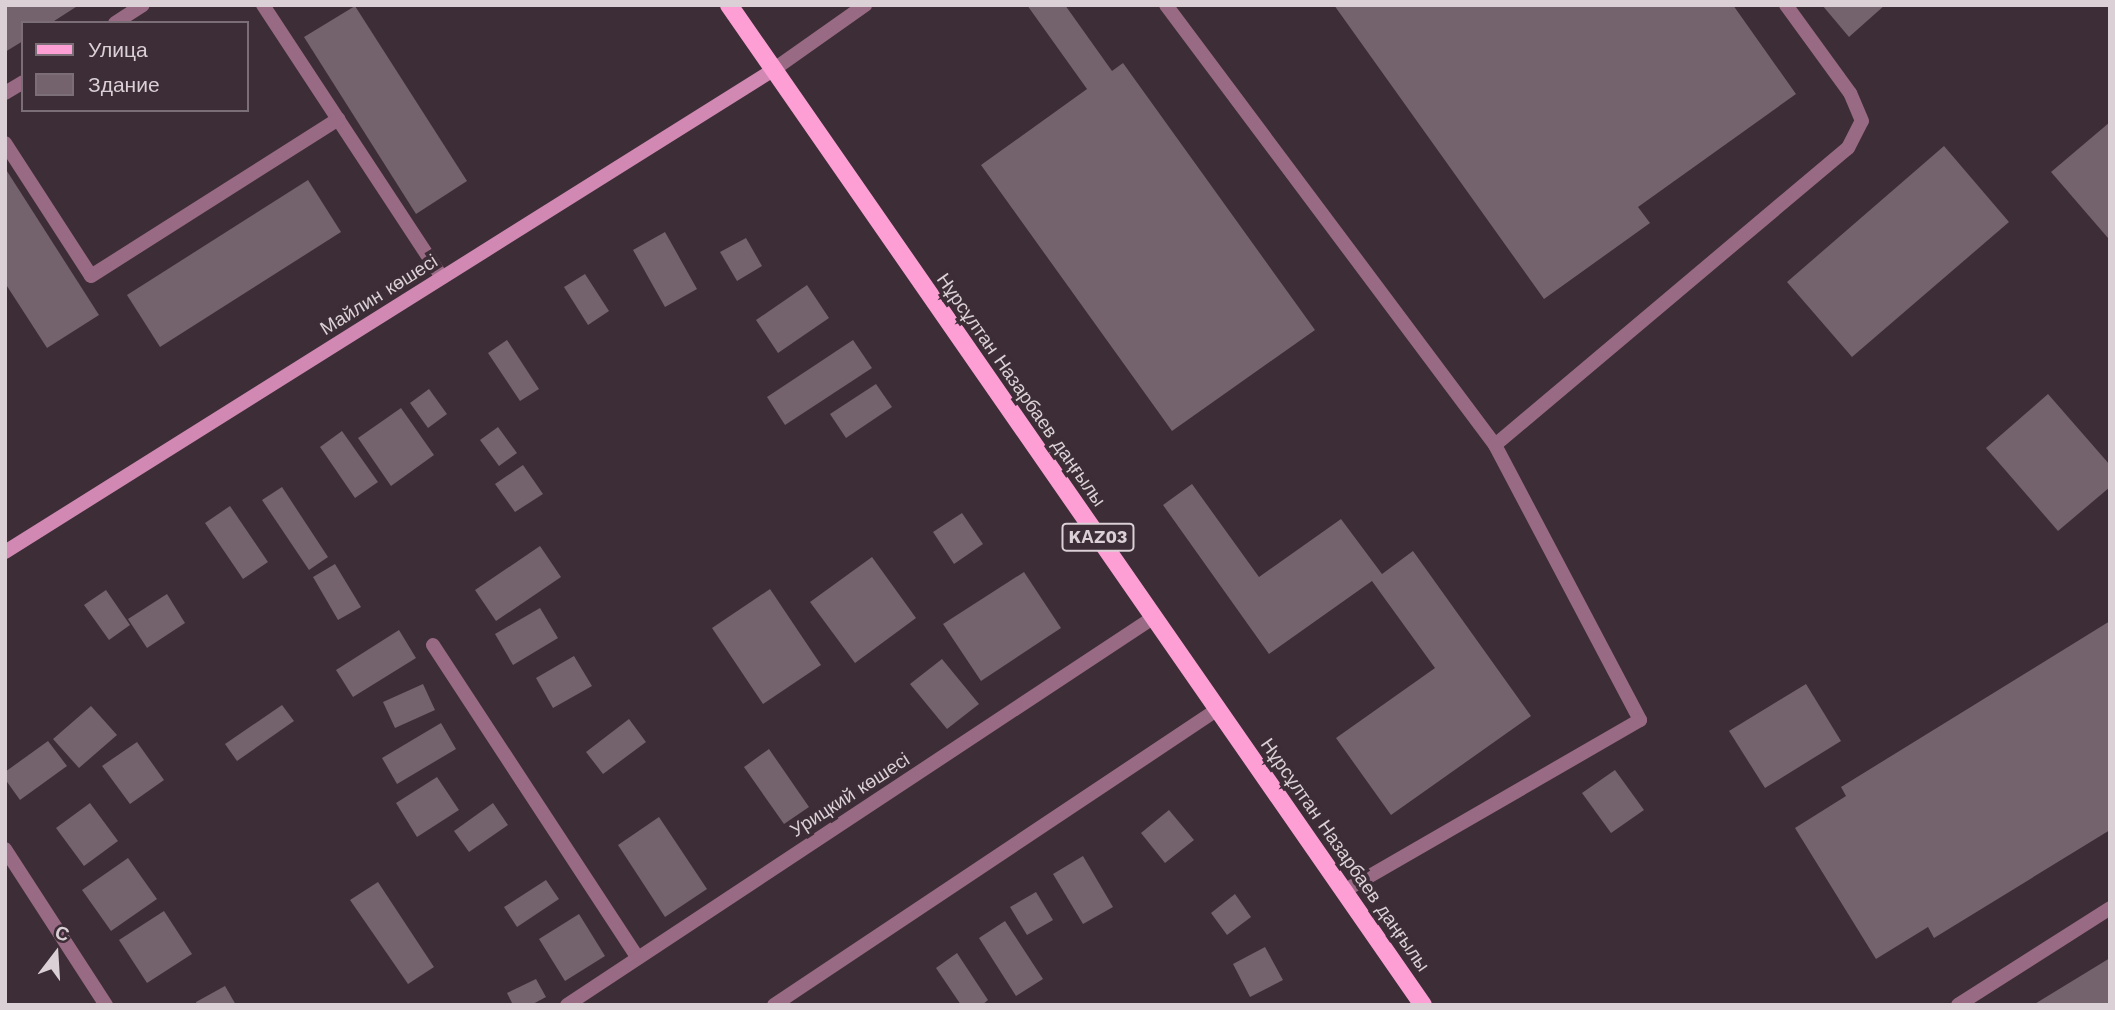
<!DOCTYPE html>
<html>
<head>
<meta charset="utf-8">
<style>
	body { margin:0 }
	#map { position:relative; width:2115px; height:1010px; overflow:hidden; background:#3d2d36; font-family:"Work Sans",sans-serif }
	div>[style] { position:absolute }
	.building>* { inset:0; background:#74626c }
	.lane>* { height:14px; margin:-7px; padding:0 7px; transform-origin:7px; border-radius:7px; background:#986a84 }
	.street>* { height:14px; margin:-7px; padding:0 7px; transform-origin:7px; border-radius:7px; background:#986a84 }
	.secondary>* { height:14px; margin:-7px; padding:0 7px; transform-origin:7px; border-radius:7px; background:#d188b2 }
	.primary>* { height:18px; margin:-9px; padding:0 9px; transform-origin:9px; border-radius:9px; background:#fd9fd5 }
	span { translate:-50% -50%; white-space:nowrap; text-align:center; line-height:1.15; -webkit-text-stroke:7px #3d2d36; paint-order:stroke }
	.shield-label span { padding:2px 5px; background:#3d2d36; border:2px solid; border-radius:5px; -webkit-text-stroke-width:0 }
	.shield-label { font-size:18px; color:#dad0d5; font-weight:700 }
	.street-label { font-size:19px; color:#dad0d5 }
	.frame { position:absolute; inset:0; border:7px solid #dad0d5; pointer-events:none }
	.legend { position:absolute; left:21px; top:21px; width:228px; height:91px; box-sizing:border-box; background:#3d2d36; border:2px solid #7c6e76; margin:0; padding:9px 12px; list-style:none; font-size:21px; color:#dad0d5 }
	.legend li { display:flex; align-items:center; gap:14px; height:35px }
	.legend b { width:35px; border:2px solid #7c6e76 }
	.north { position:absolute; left:21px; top:919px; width:70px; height:70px; -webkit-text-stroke:5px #3d2d36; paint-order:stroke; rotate:17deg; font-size:19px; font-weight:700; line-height:28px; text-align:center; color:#dad0d5 }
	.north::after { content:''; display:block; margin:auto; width:24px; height:32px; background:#dad0d5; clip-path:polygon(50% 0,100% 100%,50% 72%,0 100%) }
</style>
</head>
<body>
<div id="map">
	<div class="building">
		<div style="clip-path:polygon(5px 5px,79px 5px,51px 23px,23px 23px,23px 41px,5px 52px)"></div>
		<div style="clip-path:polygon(1027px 5px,1065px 5px,1112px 71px,1123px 63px,1315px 330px,1172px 431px,981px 165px,1087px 89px)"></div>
		<div style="clip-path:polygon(1334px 5px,1733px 5px,1796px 94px,1638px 207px,1650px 223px,1544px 299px)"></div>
		<div style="clip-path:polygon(1822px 5px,1885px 5px,1849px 37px)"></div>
		<div style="clip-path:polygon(355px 6px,467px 181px,416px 214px,304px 37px)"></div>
		<div style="clip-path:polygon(2110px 122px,2110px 237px,2108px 238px,2051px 172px)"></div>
		<div style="clip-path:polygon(1944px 146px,2009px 222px,1852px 357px,1787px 282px)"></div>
		<div style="clip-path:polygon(5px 168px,99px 315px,47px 348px,5px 283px)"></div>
		<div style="clip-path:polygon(308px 180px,341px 232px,160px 347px,127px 295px)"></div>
		<div style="clip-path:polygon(665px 232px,697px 289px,665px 307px,633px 250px)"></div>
		<div style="clip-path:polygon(746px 238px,762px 266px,737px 281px,720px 252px)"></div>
		<div style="clip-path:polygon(585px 274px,609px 311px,588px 325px,564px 287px)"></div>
		<div style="clip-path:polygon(807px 285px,829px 318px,778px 353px,756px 320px)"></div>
		<div style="clip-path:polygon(507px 340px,539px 389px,520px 401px,488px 353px)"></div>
		<div style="clip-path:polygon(853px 340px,872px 368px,785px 425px,767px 397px)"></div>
		<div style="clip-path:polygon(876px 384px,892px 407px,846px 438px,830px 414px)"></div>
		<div style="clip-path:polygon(429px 389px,447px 414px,428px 428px,410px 403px)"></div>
		<div style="clip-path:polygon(2048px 394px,2110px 465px,2110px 487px,2058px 531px,1986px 448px)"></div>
		<div style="clip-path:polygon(401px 408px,434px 455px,391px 486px,358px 438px)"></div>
		<div style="clip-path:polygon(498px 427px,517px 453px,499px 466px,480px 440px)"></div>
		<div style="clip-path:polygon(342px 431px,378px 482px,355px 498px,320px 447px)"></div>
		<div style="clip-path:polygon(523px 465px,543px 494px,515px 512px,495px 484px)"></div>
		<div style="clip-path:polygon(1192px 484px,1259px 577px,1341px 519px,1382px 574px,1413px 551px,1531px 716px,1391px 815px,1336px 738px,1435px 668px,1372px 581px,1269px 654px,1163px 505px)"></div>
		<div style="clip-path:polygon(282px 487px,328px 557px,309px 570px,262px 500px)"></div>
		<div style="clip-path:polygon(230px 506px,268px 562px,243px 579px,205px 523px)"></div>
		<div style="clip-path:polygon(962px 513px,983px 544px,954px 564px,933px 532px)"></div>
		<div style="clip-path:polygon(540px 546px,561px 577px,496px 621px,475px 590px)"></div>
		<div style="clip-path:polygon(872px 557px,916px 618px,855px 663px,810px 602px)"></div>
		<div style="clip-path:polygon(335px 564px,361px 607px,338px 620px,313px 577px)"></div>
		<div style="clip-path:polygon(1024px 572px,1061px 628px,981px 681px,943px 624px)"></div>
		<div style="clip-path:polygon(770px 589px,821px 665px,763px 704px,712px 628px)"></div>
		<div style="clip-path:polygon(106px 590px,130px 625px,109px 640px,84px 605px)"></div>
		<div style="clip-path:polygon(167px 594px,185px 623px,147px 648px,128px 619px)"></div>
		<div style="clip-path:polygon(540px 608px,558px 638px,513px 665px,495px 634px)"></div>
		<div style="clip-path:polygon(2110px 621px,2110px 830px,1934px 938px,1928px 927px,1876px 959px,1795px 828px,1846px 796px,1841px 787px)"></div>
		<div style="clip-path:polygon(399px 630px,416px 658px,353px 697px,336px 670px)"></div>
		<div style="clip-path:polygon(574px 656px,592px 686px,553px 708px,536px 678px)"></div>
		<div style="clip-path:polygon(942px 659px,979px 704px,947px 729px,910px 684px)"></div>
		<div style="clip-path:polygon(423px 684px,435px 710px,395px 728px,383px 702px)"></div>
		<div style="clip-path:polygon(1806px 684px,1841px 741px,1765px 788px,1729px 731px)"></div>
		<div style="clip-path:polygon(282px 705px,294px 721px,237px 761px,225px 744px)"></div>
		<div style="clip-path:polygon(91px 706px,117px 735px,79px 768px,53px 739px)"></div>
		<div style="clip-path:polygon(629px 719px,646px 742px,603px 774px,586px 752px)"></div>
		<div style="clip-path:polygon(441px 723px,456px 749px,397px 784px,382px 758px)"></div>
		<div style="clip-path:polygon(48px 741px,67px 766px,20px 800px,5px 779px,5px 772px)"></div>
		<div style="clip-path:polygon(137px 742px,164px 780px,130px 804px,102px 766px)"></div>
		<div style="clip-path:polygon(769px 749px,809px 807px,784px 824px,744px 767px)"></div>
		<div style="clip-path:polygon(1615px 770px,1644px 810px,1611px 833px,1582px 793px)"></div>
		<div style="clip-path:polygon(437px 777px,459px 810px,417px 837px,396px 803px)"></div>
		<div style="clip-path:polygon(90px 803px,118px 841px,84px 866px,56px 828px)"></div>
		<div style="clip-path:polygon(493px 803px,508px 825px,469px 852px,454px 831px)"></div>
		<div style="clip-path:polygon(1169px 810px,1194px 840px,1165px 863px,1141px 833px)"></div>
		<div style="clip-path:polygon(659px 817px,707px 889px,665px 917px,618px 845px)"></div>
		<div style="clip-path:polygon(1083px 856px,1113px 907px,1083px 924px,1053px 874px)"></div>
		<div style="clip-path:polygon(128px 858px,157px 899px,111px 931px,82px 890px)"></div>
		<div style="clip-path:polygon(546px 880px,559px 899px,517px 927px,504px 907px)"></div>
		<div style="clip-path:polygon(378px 882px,434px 967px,408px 984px,350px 900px)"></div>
		<div style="clip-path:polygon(1036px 892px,1053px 920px,1027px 935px,1010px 907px)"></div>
		<div style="clip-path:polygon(1235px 894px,1251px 917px,1227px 935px,1211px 913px)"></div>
		<div style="clip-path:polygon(164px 911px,192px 954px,147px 983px,119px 940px)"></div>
		<div style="clip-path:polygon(579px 914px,605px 956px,565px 981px,539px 939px)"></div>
		<div style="clip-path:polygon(1005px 921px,1043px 979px,1016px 996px,979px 938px)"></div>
		<div style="clip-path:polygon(1265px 947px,1283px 980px,1250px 997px,1233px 964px)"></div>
		<div style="clip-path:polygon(957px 953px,988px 1000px,982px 1005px,961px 1005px,936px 968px)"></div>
		<div style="clip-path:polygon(2110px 958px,2110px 1005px,2033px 1005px)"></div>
		<div style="clip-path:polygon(536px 979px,546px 997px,531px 1005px,513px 1005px,507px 993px)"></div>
		<div style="clip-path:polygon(225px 986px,236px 1005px,197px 1005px,196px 1002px)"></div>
	</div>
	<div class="lane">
		<div style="left:263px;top:5px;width:326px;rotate:56.7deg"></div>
		<div style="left:1166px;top:5px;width:549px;rotate:53.21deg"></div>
		<div style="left:1495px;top:445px;width:311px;rotate:62.2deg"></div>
		<div style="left:1640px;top:720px;width:342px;rotate:150deg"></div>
		<div style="left:115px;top:23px;width:33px;rotate:-33deg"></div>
		<div style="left:773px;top:70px;width:113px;rotate:-35.2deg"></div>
		<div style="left:5px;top:93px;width:21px;rotate:-31deg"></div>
		<div style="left:5px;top:143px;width:158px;rotate:57.1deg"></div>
		<div style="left:91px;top:276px;width:293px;rotate:-32.4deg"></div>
		<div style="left:1495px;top:445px;width:461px;rotate:-40.1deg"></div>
		<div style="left:1848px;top:148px;width:30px;rotate:-63deg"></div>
		<div style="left:1862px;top:121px;width:30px;rotate:-113deg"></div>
		<div style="left:1850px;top:93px;width:109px;rotate:-126deg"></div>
		<div style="left:433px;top:645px;width:374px;rotate:56.8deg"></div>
		<div style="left:1958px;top:1005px;width:180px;rotate:-32.5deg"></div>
	</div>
	<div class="street">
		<div style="left:5px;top:849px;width:186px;rotate:57.1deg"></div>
		<div style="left:567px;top:1005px;width:704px;rotate:-33.46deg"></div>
		<div style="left:774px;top:1005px;width:534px;rotate:-33.69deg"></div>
	</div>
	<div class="secondary">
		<div style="left:5px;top:552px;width:907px;rotate:-32.11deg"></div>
	</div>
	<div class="primary">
		<div style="left:729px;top:5px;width:1217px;rotate:55.24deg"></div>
	</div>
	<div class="shield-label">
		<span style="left:1098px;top:537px">KАZ03</span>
	</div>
	<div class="street-label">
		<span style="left:379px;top:295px;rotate:-32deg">Майлин көшесі</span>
		<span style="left:1021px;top:390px;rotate:55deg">Нұрсұлтан Назарбаев даңғылы</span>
		<span style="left:850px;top:795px;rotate:-33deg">Урицкий көшесі</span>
		<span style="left:1345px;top:855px;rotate:55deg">Нұрсұлтан Назарбаев даңғылы</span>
	</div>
	<div class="frame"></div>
	<ul class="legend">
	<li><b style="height:9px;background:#fd9fd5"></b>Улица</li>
	<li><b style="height:19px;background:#74626c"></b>Здание</li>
	</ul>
	<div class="north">С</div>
</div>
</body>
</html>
